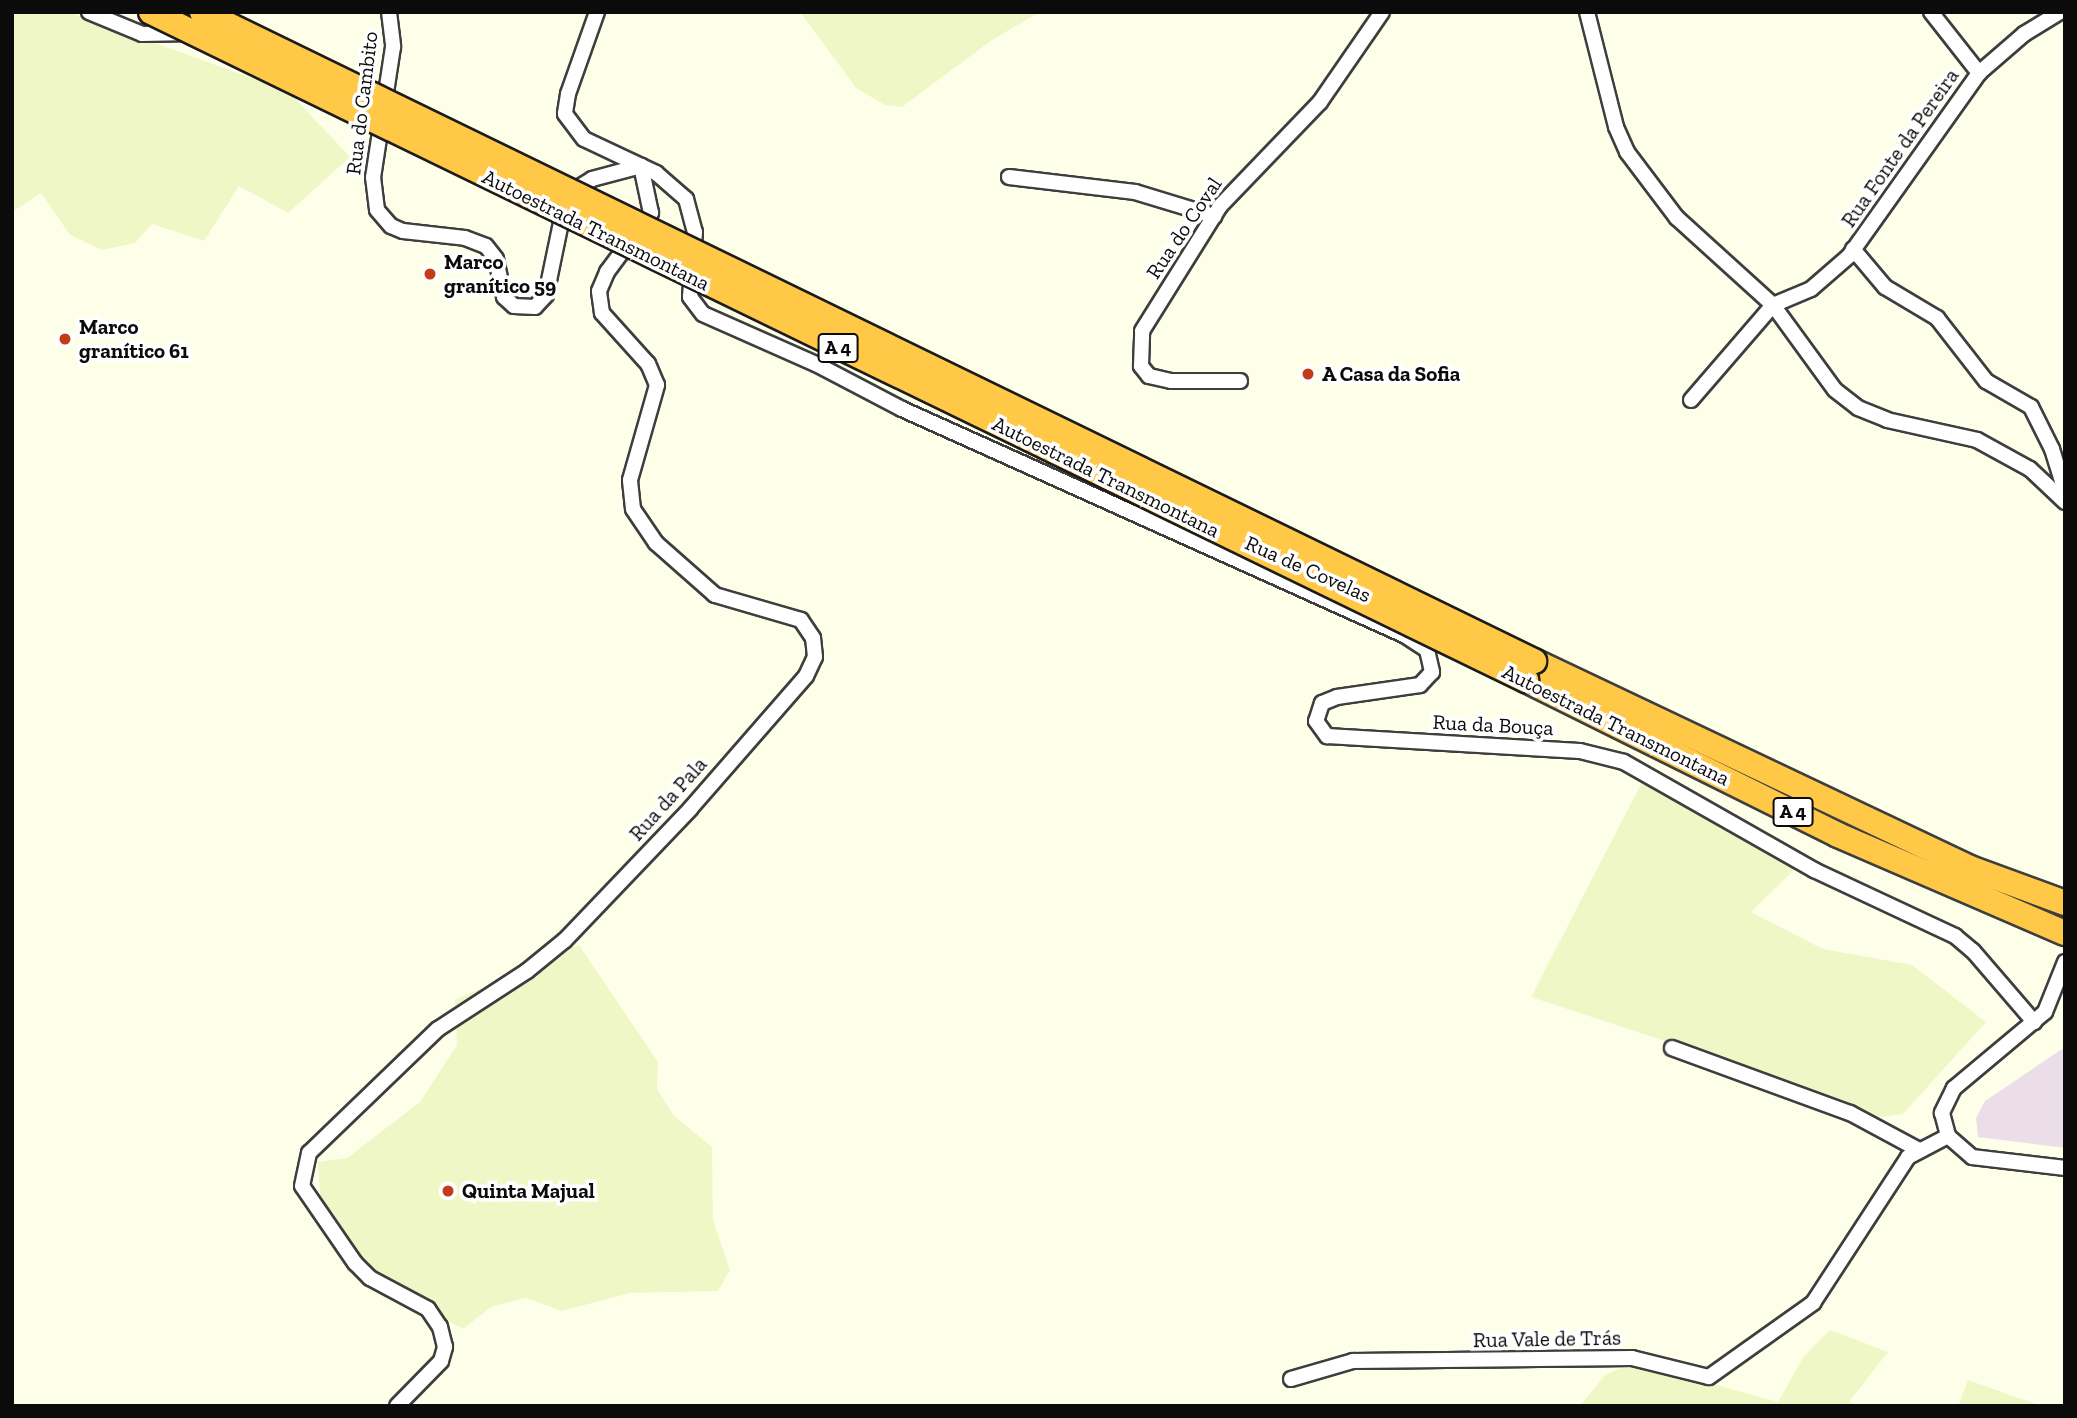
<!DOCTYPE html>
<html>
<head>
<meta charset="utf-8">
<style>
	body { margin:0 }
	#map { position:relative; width:2077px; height:1418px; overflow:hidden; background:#feffe9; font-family:"Zilla Slab",serif }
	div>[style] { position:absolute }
	.industrial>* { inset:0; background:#ebdee9 }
	.farmland>* { inset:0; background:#eff7c7 }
	.roads { filter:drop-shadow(2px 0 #3e3e3e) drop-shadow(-2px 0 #3e3e3e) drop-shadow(0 2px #3e3e3e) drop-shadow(0 -2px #3e3e3e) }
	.minor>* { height:14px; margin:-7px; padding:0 7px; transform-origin:7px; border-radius:7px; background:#fff }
	.motorway>* { height:24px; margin:-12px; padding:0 12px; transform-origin:12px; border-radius:12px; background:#ffc847 }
	.bridges { filter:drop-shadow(2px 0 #1c1c1c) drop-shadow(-2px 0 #1c1c1c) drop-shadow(0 2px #1c1c1c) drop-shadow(0 -2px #1c1c1c) }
	.motorway-bridge>* { height:24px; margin:-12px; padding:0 12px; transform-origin:12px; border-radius:12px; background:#ffc847 }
	.dots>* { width:19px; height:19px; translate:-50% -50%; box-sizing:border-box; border:4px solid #fff; border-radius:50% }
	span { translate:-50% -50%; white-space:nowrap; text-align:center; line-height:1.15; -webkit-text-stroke:7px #fff; paint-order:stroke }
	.shield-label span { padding:2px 5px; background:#fff; border:2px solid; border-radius:5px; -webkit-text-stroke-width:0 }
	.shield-label { font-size:19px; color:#0b0b0b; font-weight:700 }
	.street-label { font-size:21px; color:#0b0b0b }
	.poi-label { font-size:21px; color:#0b0b0b; font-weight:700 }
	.left { translate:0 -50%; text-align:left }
	.frame { position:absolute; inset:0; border:14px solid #0b0b0b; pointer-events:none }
</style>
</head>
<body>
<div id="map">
	<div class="industrial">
		<div style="clip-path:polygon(2065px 1047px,2065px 1148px,1978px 1137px,1976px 1118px,1985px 1101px)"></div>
	</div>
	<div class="farmland">
		<div style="clip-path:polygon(12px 12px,69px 12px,288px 91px,350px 157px,288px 213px,239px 186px,204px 241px,152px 224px,135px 243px,102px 250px,70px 235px,41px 193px,12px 212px)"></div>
		<div style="clip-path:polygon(800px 12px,1040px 12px,992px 40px,902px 107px,885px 105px,856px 88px)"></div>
		<div style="clip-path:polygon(1642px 782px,1796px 868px,1751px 912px,1823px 949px,1912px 965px,1986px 1022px,1903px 1114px,1875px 1118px,1756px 1071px,1531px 997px)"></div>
		<div style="clip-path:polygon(579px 945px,658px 1062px,657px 1089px,674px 1116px,712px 1147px,713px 1220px,730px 1270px,718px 1291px,630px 1293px,562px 1311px,526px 1298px,491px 1307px,463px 1329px,422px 1307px,354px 1252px,321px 1209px,318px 1162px,347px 1158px,420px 1102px,457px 1045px,455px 1000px)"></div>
		<div style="clip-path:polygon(1830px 1330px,1888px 1352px,1849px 1402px,1862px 1406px,1580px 1406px,1605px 1375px,1634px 1362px,1778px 1402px,1804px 1356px)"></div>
		<div style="clip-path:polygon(1968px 1380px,2041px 1406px,1958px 1406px)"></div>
	</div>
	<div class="roads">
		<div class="minor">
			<div style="left:89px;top:12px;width:57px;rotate:22.5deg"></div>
			<div style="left:142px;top:34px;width:49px;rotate:-1.2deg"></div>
			<div style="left:389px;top:12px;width:35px;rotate:83deg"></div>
			<div style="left:393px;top:47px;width:132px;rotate:98.7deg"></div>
			<div style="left:373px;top:177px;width:33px;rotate:83deg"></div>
			<div style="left:377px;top:210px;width:21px;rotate:49deg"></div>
			<div style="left:391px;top:226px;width:13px;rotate:23deg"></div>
			<div style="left:403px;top:231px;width:62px;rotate:6.4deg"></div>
			<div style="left:465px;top:238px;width:22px;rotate:21deg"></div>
			<div style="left:486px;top:246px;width:16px;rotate:52deg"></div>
			<div style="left:496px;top:259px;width:39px;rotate:78deg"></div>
			<div style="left:504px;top:297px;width:13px;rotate:42deg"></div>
			<div style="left:514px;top:306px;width:21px;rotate:3deg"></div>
			<div style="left:535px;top:307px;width:16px;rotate:-47deg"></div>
			<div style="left:546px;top:295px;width:94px;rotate:-78.3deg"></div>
			<div style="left:565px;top:203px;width:14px;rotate:-56deg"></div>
			<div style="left:573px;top:191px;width:22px;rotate:-32deg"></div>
			<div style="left:592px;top:179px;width:51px;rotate:-14.9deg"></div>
			<div style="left:597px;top:12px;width:87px;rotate:109.5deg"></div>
			<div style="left:568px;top:94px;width:20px;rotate:99deg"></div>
			<div style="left:565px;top:114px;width:31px;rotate:53deg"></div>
			<div style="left:584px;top:139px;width:80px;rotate:25.3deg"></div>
			<div style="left:656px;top:173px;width:40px;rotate:41deg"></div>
			<div style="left:686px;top:199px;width:34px;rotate:75deg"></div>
			<div style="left:695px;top:232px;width:65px;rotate:94.4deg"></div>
			<div style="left:690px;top:297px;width:21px;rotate:53deg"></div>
			<div style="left:703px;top:314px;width:124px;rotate:23.9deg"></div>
			<div style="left:816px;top:364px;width:97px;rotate:27.6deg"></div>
			<div style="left:902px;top:409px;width:551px;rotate:24.24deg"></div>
			<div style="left:1404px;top:635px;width:27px;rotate:33deg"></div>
			<div style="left:1427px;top:650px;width:23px;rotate:77deg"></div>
			<div style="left:1432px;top:672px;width:18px;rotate:133deg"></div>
			<div style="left:1420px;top:685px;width:84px;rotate:171.8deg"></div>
			<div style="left:1337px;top:697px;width:16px;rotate:158deg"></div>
			<div style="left:1322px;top:703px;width:19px;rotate:108deg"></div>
			<div style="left:1316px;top:721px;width:19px;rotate:54deg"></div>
			<div style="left:1327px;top:736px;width:253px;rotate:3.4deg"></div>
			<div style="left:1580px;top:751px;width:45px;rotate:14deg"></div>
			<div style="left:1624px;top:762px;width:219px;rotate:29.6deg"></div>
			<div style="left:1814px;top:870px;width:156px;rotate:25.1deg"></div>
			<div style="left:1955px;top:936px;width:23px;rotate:40deg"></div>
			<div style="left:1973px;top:951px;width:94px;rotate:49.3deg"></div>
			<div style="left:1587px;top:12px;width:119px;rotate:75.8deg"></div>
			<div style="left:1616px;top:127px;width:27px;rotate:66deg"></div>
			<div style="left:1627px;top:152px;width:83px;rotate:52.9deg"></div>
			<div style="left:1677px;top:218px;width:130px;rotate:42.2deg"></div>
			<div style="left:1773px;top:305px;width:105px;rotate:53.9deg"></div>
			<div style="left:1835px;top:390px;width:29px;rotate:38deg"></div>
			<div style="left:1858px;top:408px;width:31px;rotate:22deg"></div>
			<div style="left:1887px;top:420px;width:92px;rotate:12.5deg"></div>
			<div style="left:1977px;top:440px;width:60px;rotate:28.7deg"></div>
			<div style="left:2030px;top:469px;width:48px;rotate:43.3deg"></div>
			<div style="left:1931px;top:12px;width:78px;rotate:51.8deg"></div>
			<div style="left:1009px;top:177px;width:127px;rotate:6.8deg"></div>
			<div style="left:1135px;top:192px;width:83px;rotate:16.9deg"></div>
			<div style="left:1853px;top:249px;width:50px;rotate:49.9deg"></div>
			<div style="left:1885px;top:287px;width:61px;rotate:30.8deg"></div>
			<div style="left:1937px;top:318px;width:80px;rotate:52.1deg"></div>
			<div style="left:1986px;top:381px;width:52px;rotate:30deg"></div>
			<div style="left:2031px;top:407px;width:47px;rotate:63.4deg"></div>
			<div style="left:2052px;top:449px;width:44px;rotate:72.8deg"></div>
			<div style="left:1773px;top:305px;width:41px;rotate:-22.8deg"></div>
			<div style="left:1811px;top:289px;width:50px;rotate:-41deg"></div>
			<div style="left:1849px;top:256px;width:224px;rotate:-54.6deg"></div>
			<div style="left:1979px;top:73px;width:60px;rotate:-40.9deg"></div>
			<div style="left:2024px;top:34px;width:42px;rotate:-31.4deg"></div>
			<div style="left:1240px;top:381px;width:69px;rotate:180deg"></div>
			<div style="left:1171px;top:381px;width:23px;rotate:-167deg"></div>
			<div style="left:1149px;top:376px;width:13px;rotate:-129deg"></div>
			<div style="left:1141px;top:366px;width:35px;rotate:-88deg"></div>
			<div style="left:1142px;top:331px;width:147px;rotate:-58deg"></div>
			<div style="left:1220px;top:206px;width:144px;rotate:-46.1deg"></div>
			<div style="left:1320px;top:102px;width:109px;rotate:-55.4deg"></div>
			<div style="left:1691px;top:400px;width:125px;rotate:-49.2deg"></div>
			<div style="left:2065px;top:962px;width:54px;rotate:111.8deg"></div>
			<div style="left:2045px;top:1012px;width:119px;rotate:140.1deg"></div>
			<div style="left:1954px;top:1088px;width:28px;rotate:116deg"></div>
			<div style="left:1942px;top:1113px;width:24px;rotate:75deg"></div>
			<div style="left:1948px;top:1136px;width:32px;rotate:41deg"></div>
			<div style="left:1972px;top:1157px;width:94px;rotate:6.7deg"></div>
			<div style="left:1672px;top:1048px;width:189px;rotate:20.1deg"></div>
			<div style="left:1850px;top:1113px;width:76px;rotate:28.2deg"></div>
			<div style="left:1291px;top:1379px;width:65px;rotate:-16.2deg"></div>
			<div style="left:1353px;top:1361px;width:279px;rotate:-0.6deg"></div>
			<div style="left:1632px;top:1358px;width:79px;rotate:13.9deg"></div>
			<div style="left:1709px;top:1377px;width:128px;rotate:-35.4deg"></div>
			<div style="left:1813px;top:1303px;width:174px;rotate:-56.9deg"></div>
			<div style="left:1908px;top:1157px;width:45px;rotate:-27.7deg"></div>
			<div style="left:397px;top:1406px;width:63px;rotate:-45.6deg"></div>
			<div style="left:441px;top:1361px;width:15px;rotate:-74deg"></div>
			<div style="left:445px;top:1347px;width:21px;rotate:-104deg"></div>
			<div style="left:440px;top:1327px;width:22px;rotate:-124deg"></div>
			<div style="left:428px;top:1309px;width:66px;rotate:-151.9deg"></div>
			<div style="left:370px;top:1278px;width:21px;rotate:-135deg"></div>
			<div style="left:355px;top:1263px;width:93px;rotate:-124.5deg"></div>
			<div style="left:302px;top:1186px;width:34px;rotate:-78deg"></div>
			<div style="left:309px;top:1153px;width:179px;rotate:-43.9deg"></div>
			<div style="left:438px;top:1029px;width:106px;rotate:-33.1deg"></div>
			<div style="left:527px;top:971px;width:49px;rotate:-39.2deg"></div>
			<div style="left:565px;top:940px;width:181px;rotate:-46.3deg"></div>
			<div style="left:690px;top:809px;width:176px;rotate:-48.9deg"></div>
			<div style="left:806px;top:676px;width:21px;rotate:-65deg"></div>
			<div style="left:815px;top:657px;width:19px;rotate:-96deg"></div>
			<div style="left:813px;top:638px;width:22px;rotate:-124deg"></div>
			<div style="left:801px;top:620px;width:90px;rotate:-163.8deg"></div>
			<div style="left:715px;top:595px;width:79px;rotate:-138.6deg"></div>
			<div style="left:656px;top:543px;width:41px;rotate:-124.1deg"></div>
			<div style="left:633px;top:509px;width:29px;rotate:-96deg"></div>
			<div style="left:630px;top:480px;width:99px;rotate:-74.1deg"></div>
			<div style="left:657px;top:385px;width:23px;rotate:-113deg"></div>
			<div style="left:648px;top:364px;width:69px;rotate:-132deg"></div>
			<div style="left:602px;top:313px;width:22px;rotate:-98deg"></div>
			<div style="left:599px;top:291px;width:21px;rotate:-67deg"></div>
			<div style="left:607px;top:272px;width:74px;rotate:-53.3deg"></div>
			<div style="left:651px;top:213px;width:48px;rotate:-102deg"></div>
		</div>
		<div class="motorway">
			<div style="left:1534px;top:661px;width:483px;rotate:25.4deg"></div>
			<div style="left:1970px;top:868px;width:101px;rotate:20.2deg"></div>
			<div style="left:1526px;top:680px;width:348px;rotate:26.4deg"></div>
			<div style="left:1838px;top:835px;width:247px;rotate:23.4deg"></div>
		</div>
	</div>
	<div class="bridges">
		<div class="motorway-bridge">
			<div style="left:151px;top:12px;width:1529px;rotate:25.91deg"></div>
			<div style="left:202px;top:12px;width:1482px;rotate:25.98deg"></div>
		</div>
	</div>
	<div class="dots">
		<div style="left:430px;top:274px;background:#c33c1a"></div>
		<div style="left:65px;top:339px;background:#c33c1a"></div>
		<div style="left:1308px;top:374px;background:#c33c1a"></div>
		<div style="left:448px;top:1191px;background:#c33c1a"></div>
	</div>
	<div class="shield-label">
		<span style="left:838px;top:348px">A 4</span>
		<span style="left:1793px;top:812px">A 4</span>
	</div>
	<div class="street-label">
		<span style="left:362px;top:103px;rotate:-83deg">Rua do Cambito</span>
		<span style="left:1900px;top:148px;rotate:-55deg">Rua Fonte da Pereira</span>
		<span style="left:1184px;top:228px;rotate:-56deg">Rua do Coval</span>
		<span style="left:596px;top:230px;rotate:26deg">Autoestrada Transmontana</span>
		<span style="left:1106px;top:477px;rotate:26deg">Autoestrada Transmontana</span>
		<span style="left:1308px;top:569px;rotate:24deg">Rua de Covelas</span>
		<span style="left:1493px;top:725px;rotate:3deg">Rua da Bouça</span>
		<span style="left:1616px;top:725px;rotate:26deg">Autoestrada Transmontana</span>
		<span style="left:668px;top:799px;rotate:-48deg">Rua da Pala</span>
		<span style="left:1547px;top:1339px;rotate:-1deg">Rua Vale de Trás</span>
	</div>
	<div class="poi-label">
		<span class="left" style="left:444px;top:274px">Marco<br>granítico 59</span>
		<span class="left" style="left:79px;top:339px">Marco<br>granítico 61</span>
		<span class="left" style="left:1322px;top:374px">A Casa da Sofia</span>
		<span class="left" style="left:462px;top:1191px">Quinta Majual</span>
	</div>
	<div class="frame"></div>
</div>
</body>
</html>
